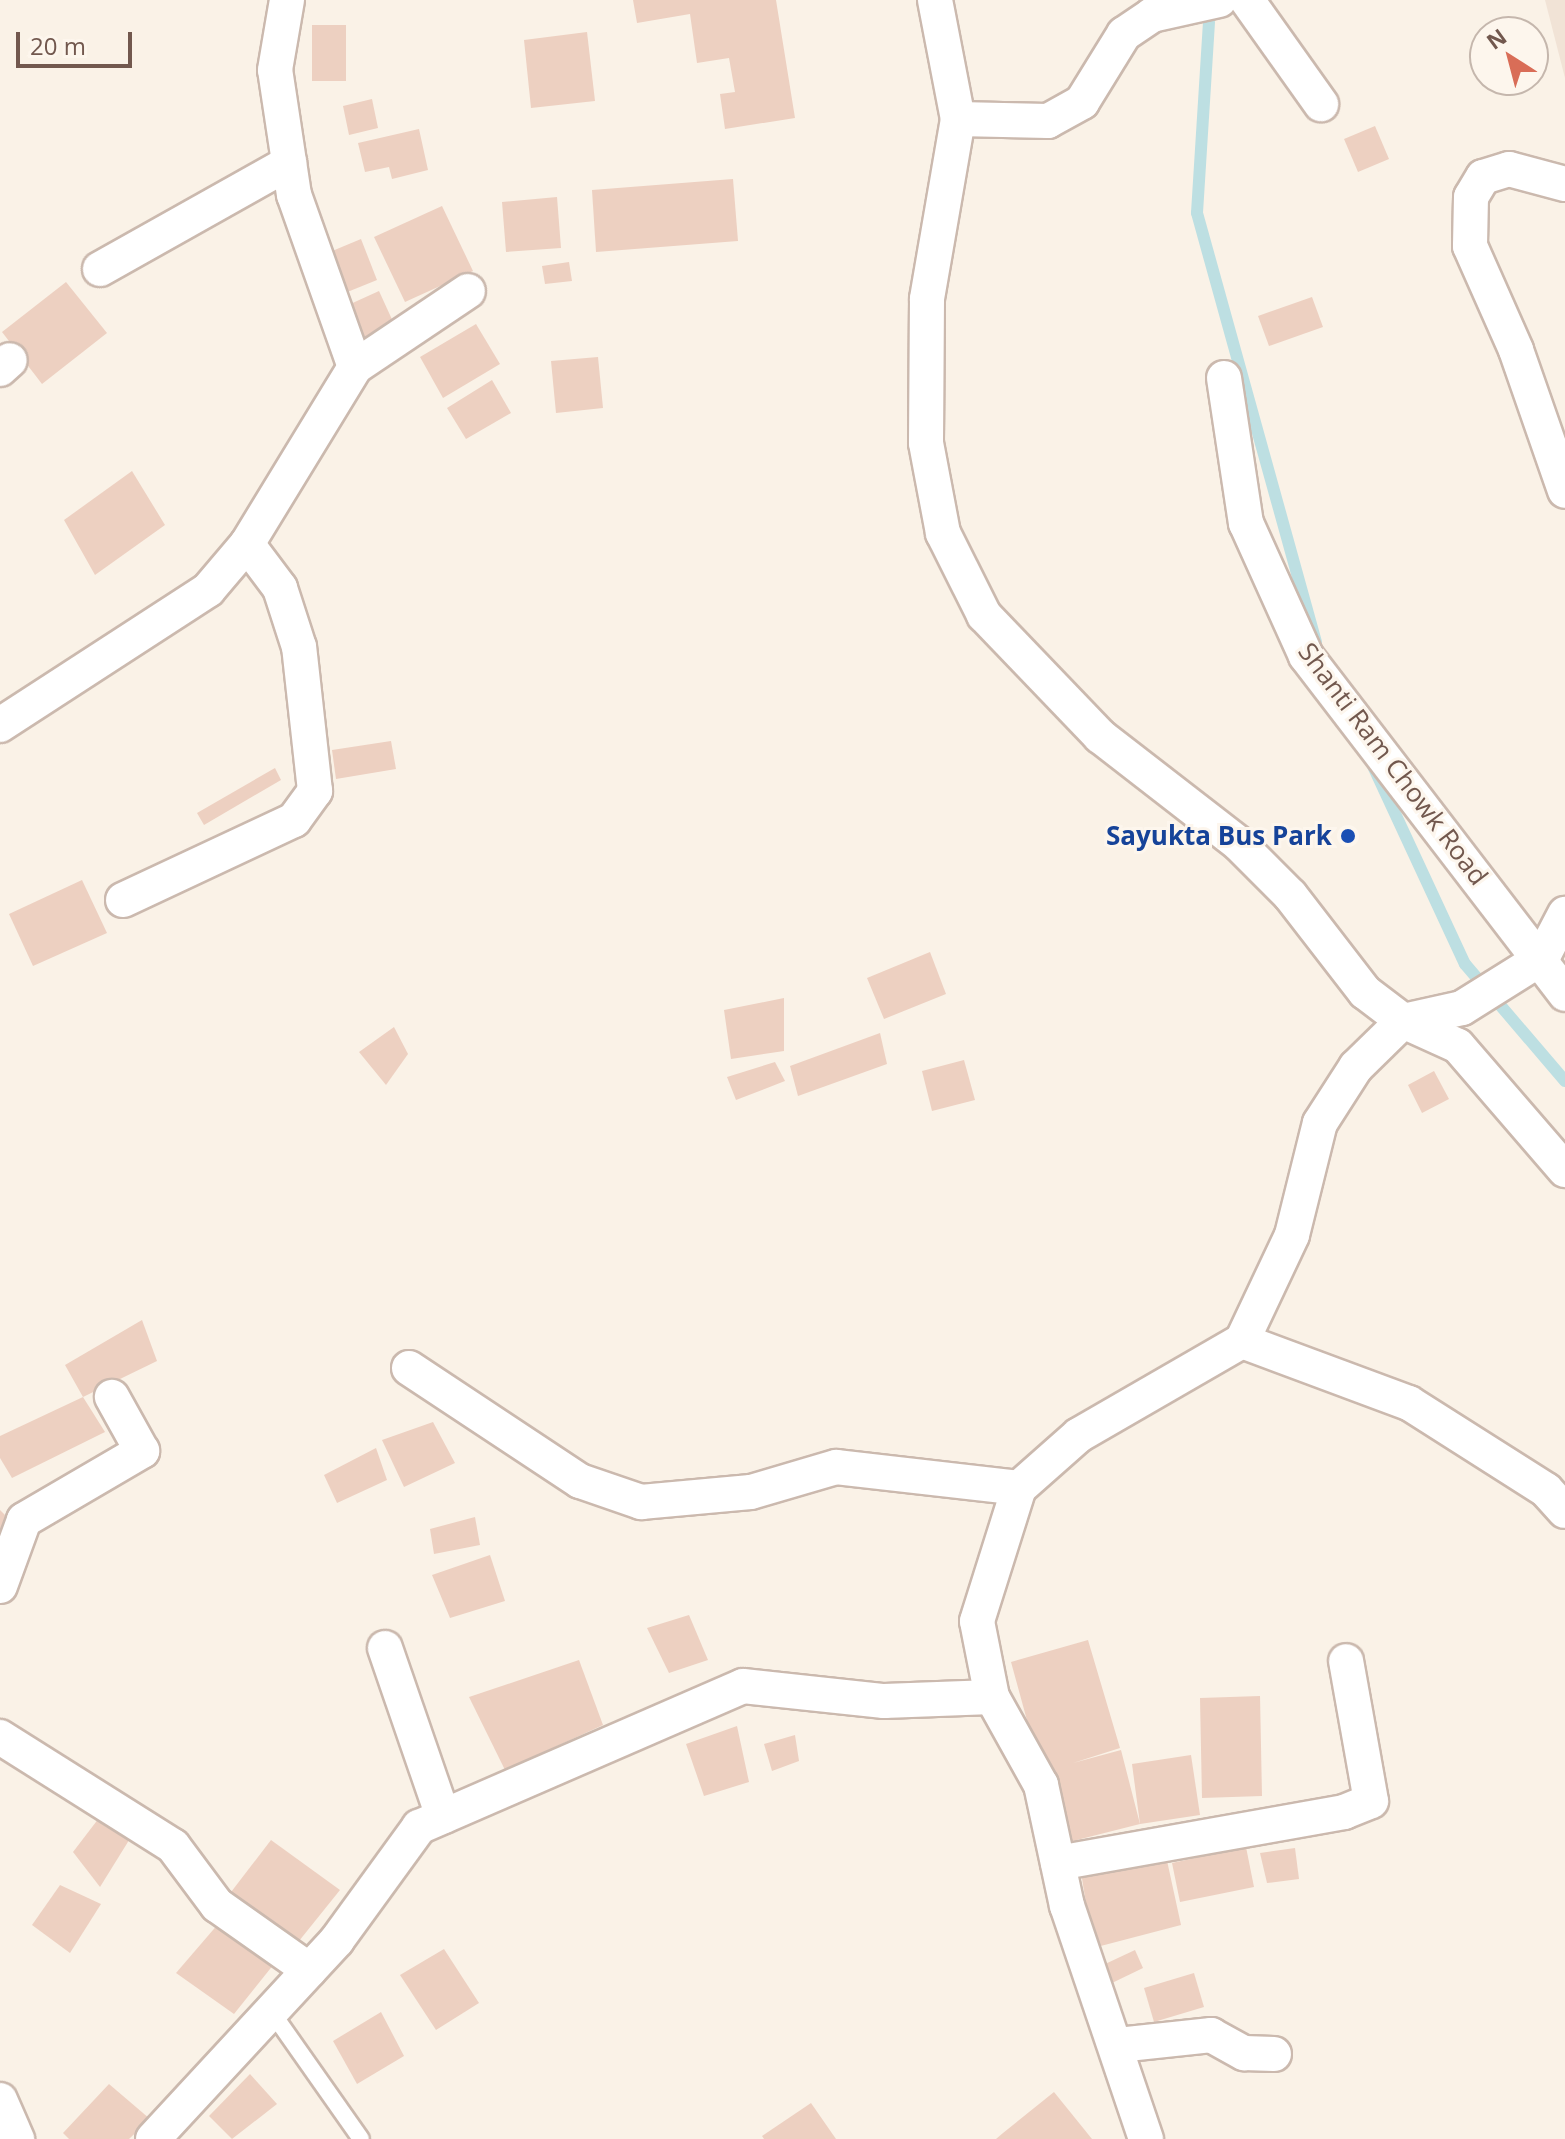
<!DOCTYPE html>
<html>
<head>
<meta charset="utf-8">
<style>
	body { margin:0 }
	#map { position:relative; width:1565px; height:2139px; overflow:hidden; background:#faf2e7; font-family:"Open Sans",sans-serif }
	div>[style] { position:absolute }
	.residential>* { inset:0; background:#f1e3d6 }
	.stream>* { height:12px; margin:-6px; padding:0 6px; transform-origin:6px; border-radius:6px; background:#bddfe2 }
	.building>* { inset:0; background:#edd0c1 }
	.roads { filter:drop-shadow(2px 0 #cbb9ae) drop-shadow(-2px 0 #cbb9ae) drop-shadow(0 2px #cbb9ae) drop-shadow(0 -2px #cbb9ae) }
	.service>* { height:16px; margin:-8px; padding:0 8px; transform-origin:8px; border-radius:8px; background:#fff }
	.minor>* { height:34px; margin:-17px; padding:0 17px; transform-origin:17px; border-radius:17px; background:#fff }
	.dots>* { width:22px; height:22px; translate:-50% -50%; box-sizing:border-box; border:4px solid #fdf6ed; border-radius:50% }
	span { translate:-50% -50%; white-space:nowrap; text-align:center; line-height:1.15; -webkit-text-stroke:6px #fdf6ed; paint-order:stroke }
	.street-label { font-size:26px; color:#72584e }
	.transit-label { font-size:26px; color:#164399; font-weight:700 }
	.right { translate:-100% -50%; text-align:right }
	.north { position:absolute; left:1469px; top:16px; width:80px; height:80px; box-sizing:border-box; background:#fdf6ed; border:2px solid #c5b7ad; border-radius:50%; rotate:324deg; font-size:22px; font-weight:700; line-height:32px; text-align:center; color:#72584e }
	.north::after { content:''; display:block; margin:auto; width:28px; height:36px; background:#d96d57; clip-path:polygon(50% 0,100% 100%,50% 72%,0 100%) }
	.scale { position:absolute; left:16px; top:32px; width:116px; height:36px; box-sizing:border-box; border:4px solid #72584e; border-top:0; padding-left:10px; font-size:24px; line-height:28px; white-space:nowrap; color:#72584e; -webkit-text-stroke:6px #fdf6ed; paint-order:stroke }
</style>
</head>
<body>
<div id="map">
	<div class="residential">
		<div style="clip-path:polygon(1545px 0,1565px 0,1565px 78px)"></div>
	</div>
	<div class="stream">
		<div style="left:1209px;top:22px;width:191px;rotate:93.6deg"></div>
		<div style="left:1197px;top:213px;width:445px;rotate:74.5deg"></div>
		<div style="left:1373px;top:766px;width:218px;rotate:65.1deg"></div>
		<div style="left:1465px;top:964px;width:154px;rotate:49.5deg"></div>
	</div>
	<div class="building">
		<div style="clip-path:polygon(633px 0,776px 0,795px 118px,725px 129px,720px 94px,735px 92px,729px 58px,697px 63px,690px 14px,637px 23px)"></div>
		<div style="clip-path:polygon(312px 25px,346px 25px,346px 81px,312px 81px)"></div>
		<div style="clip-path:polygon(587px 32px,595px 101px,531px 108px,524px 40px)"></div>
		<div style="clip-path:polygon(372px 99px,378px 128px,349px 135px,343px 106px)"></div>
		<div style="clip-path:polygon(1375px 126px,1389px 159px,1358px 172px,1344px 139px)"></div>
		<div style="clip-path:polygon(419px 129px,428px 170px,392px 179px,389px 167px,365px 172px,358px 143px)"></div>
		<div style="clip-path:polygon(733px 179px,738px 241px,596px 252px,592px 190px)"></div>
		<div style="clip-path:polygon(557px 197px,561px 248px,506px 252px,502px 202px)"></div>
		<div style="clip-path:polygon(442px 206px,473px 271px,405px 302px,374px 237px)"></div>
		<div style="clip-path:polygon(361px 239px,377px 280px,340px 295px,325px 254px)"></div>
		<div style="clip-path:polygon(569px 262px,572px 281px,545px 284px,542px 266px)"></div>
		<div style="clip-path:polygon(66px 282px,107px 333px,42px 384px,2px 332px)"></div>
		<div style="clip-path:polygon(379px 291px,395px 326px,361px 340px,346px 306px)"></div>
		<div style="clip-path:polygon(1312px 297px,1323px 327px,1269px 346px,1258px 316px)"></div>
		<div style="clip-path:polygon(476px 324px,500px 364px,443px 398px,420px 357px)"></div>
		<div style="clip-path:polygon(598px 357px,603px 408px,556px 413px,551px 361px)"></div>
		<div style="clip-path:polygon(492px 380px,511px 413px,466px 439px,447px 408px)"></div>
		<div style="clip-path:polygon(132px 471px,165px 525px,95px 575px,64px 520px)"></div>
		<div style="clip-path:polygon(391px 741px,396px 769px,336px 779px,332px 750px)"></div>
		<div style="clip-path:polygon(275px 768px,281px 780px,204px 825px,197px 813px)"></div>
		<div style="clip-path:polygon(82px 880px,107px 933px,33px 966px,9px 914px)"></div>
		<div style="clip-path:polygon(930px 952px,946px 994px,884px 1019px,867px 978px)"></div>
		<div style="clip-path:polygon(784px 998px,784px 1051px,731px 1059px,724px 1010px)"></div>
		<div style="clip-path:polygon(394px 1027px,408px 1054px,386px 1085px,359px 1052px)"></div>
		<div style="clip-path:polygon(880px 1033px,887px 1064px,798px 1096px,790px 1066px)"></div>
		<div style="clip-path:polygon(964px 1060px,975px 1100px,932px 1111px,922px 1071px)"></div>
		<div style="clip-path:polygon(775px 1062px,785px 1081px,736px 1100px,727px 1077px)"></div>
		<div style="clip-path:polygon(1434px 1071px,1449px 1099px,1422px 1113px,1408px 1085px)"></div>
		<div style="clip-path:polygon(142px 1320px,157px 1361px,83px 1397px,65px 1365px)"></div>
		<div style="clip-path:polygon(83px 1397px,105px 1432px,12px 1478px,0 1458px,0 1436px)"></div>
		<div style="clip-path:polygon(433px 1422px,455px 1463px,404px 1487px,382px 1440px)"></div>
		<div style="clip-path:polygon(376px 1448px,387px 1480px,337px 1503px,324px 1475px)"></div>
		<div style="clip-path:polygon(0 1510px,8px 1518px,0 1533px)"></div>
		<div style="clip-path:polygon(475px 1517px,480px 1545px,434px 1554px,430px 1529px)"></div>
		<div style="clip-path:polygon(490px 1555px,505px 1601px,450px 1618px,432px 1575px)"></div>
		<div style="clip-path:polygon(689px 1615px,708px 1660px,669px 1673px,647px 1628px)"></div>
		<div style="clip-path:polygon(1088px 1640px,1120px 1748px,1073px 1763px,1121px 1750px,1140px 1824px,1061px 1844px,1011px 1662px)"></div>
		<div style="clip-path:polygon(579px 1660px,603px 1725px,505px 1770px,469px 1697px)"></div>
		<div style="clip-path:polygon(1260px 1696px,1262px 1796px,1202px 1798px,1200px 1698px)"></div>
		<div style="clip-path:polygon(737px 1726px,749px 1782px,704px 1796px,686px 1744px)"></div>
		<div style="clip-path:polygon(795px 1735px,799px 1761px,772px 1771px,764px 1744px)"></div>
		<div style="clip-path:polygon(1191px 1755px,1200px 1815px,1140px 1824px,1132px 1764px)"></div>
		<div style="clip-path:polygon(99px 1818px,131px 1837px,100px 1887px,73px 1852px)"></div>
		<div style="clip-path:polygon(271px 1840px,340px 1890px,299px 1941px,228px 1896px)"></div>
		<div style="clip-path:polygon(1246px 1847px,1254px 1887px,1180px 1902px,1172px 1863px)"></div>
		<div style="clip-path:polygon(1295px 1848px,1299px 1879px,1267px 1883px,1260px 1853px)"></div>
		<div style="clip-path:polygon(1166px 1856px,1181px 1925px,1093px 1948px,1081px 1872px)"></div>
		<div style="clip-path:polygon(60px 1885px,101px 1904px,70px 1953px,32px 1925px)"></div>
		<div style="clip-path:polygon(219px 1923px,274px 1964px,234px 2014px,176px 1973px)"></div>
		<div style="clip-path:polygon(444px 1949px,479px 2003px,436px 2030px,400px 1975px)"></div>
		<div style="clip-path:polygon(1135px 1950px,1143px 1968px,1112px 1983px,1103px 1965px)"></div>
		<div style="clip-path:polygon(1194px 1973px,1204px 2007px,1154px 2022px,1144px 1988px)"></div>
		<div style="clip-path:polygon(381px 2012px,404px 2056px,357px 2084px,333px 2041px)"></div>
		<div style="clip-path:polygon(250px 2074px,277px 2104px,232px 2139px,209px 2116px)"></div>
		<div style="clip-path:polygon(109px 2084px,150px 2119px,129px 2139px,69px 2139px,63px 2133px)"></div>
		<div style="clip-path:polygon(1054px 2092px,1092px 2139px,996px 2139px,1003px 2133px)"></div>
		<div style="clip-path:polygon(811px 2103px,836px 2139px,764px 2139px,762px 2136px)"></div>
	</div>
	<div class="roads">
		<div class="service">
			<div style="left:271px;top:2011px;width:156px;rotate:54.9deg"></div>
		</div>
		<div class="minor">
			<div style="left:935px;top:0;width:121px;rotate:79.1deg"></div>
			<div style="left:958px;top:119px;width:183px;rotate:99.8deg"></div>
			<div style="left:927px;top:299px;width:144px;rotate:90.4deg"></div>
			<div style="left:926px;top:443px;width:92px;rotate:79.3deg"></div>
			<div style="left:943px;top:533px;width:92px;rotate:63.4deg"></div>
			<div style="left:984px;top:615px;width:168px;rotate:46.2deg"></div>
			<div style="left:1100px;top:736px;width:176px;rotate:37.8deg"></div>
			<div style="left:1239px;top:844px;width:72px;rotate:45deg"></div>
			<div style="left:1290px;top:895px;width:123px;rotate:52.3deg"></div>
			<div style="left:1365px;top:992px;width:48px;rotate:37.3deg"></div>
			<div style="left:1403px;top:1021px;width:60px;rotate:-12.4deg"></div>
			<div style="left:1462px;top:1008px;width:94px;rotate:-32deg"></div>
			<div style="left:1542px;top:958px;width:50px;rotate:-62.4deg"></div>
			<div style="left:1247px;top:0;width:128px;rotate:54.6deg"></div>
			<div style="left:958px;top:119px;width:90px;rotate:1.3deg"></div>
			<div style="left:1048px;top:121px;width:39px;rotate:-29deg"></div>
			<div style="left:1082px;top:102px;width:80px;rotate:-58.3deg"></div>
			<div style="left:1124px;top:34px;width:34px;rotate:-34deg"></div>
			<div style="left:1152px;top:15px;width:69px;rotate:-12.6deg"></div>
			<div style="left:1565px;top:184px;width:58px;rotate:-165deg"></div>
			<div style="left:1509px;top:169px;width:27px;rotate:163deg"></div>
			<div style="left:1483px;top:177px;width:23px;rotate:121deg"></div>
			<div style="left:1471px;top:197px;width:49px;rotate:91.2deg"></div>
			<div style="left:1470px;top:246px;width:114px;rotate:66.1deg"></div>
			<div style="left:1516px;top:350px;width:149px;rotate:70.8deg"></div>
			<div style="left:100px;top:269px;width:217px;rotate:-29.3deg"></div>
			<div style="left:355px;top:367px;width:136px;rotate:-33.9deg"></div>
			<div style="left:0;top:369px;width:13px;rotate:-42deg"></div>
			<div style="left:1224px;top:378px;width:147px;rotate:81.4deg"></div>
			<div style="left:1246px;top:523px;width:146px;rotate:65.7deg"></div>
			<div style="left:1306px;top:656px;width:426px;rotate:52.5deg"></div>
			<div style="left:0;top:725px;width:248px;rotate:-33deg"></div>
			<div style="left:208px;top:590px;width:60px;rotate:-49.7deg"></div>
			<div style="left:247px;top:544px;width:207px;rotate:-58.6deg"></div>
			<div style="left:355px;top:367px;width:182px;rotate:-109.5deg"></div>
			<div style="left:294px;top:195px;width:126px;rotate:-98.6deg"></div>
			<div style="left:275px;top:70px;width:71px;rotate:-80.3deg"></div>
			<div style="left:123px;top:900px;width:189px;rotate:-25.1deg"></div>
			<div style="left:294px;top:820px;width:36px;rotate:-54deg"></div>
			<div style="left:315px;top:791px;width:145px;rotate:-96.3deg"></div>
			<div style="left:299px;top:647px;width:62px;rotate:-107.9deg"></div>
			<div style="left:280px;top:588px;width:55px;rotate:-126.9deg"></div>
			<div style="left:1242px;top:1341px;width:178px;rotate:20.4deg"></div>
			<div style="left:1409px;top:1403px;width:162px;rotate:32.4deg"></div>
			<div style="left:1546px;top:1490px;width:28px;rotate:48deg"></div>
			<div style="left:409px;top:1368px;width:205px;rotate:33.5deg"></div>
			<div style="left:580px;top:1481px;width:65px;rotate:19deg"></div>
			<div style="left:641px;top:1502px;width:110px;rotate:-5.2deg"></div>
			<div style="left:751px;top:1492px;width:89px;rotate:-16.4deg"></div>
			<div style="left:836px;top:1467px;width:184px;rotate:6.5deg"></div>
			<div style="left:0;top:1586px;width:70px;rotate:-70deg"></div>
			<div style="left:24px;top:1520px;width:137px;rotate:-30.3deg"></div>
			<div style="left:142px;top:1451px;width:62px;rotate:-119.1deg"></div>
			<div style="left:385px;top:1648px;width:178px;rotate:71deg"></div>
			<div style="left:0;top:1737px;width:204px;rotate:32.2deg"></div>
			<div style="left:173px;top:1846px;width:74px;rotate:53.3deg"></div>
			<div style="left:217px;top:1905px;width:113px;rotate:35.2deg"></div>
			<div style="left:1058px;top:1863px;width:291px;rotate:-10.1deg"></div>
			<div style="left:1344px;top:1812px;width:29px;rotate:-22deg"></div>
			<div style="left:1371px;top:1801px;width:142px;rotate:-100.1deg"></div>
			<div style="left:1118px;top:2045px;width:94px;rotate:-6.1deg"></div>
			<div style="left:1211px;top:2035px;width:38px;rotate:29deg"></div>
			<div style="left:1244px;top:2053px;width:30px;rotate:2deg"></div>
			<div style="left:0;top:2100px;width:43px;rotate:66.4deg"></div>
			<div style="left:153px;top:2139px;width:271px;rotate:-47.2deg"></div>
			<div style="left:337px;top:1940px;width:140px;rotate:-54deg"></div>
			<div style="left:419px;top:1827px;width:353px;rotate:-23.5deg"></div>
			<div style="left:743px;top:1686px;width:142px;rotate:6.1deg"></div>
			<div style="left:884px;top:1701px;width:108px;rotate:-2.1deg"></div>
			<div style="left:1146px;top:2139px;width:246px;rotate:-108.7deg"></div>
			<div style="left:1067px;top:1906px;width:124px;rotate:-102.1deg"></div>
			<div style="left:1041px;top:1785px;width:101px;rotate:-119.1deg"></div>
			<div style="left:992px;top:1697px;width:77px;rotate:-101.2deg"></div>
			<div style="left:977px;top:1621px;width:139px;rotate:-72.5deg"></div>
			<div style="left:1019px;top:1488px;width:80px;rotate:-41.5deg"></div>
			<div style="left:1079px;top:1435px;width:188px;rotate:-30deg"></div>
			<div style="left:1242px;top:1341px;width:117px;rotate:-64.7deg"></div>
			<div style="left:1292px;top:1235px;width:115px;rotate:-76deg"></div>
			<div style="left:1320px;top:1123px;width:67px;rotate:-57.3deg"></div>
			<div style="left:1356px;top:1067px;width:66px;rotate:-44.4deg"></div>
			<div style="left:1403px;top:1021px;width:60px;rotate:24.4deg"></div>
			<div style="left:1458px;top:1046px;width:164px;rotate:49.2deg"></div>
		</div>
	</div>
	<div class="dots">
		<div style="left:1348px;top:836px;background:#1a4fb4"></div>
	</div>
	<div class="street-label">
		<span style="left:1393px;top:764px;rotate:53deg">Shanti Ram Chowk Road</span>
	</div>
	<div class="transit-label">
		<span class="right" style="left:1332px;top:836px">Sayukta Bus Park</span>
	</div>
	<div class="north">N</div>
	<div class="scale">20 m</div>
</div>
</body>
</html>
